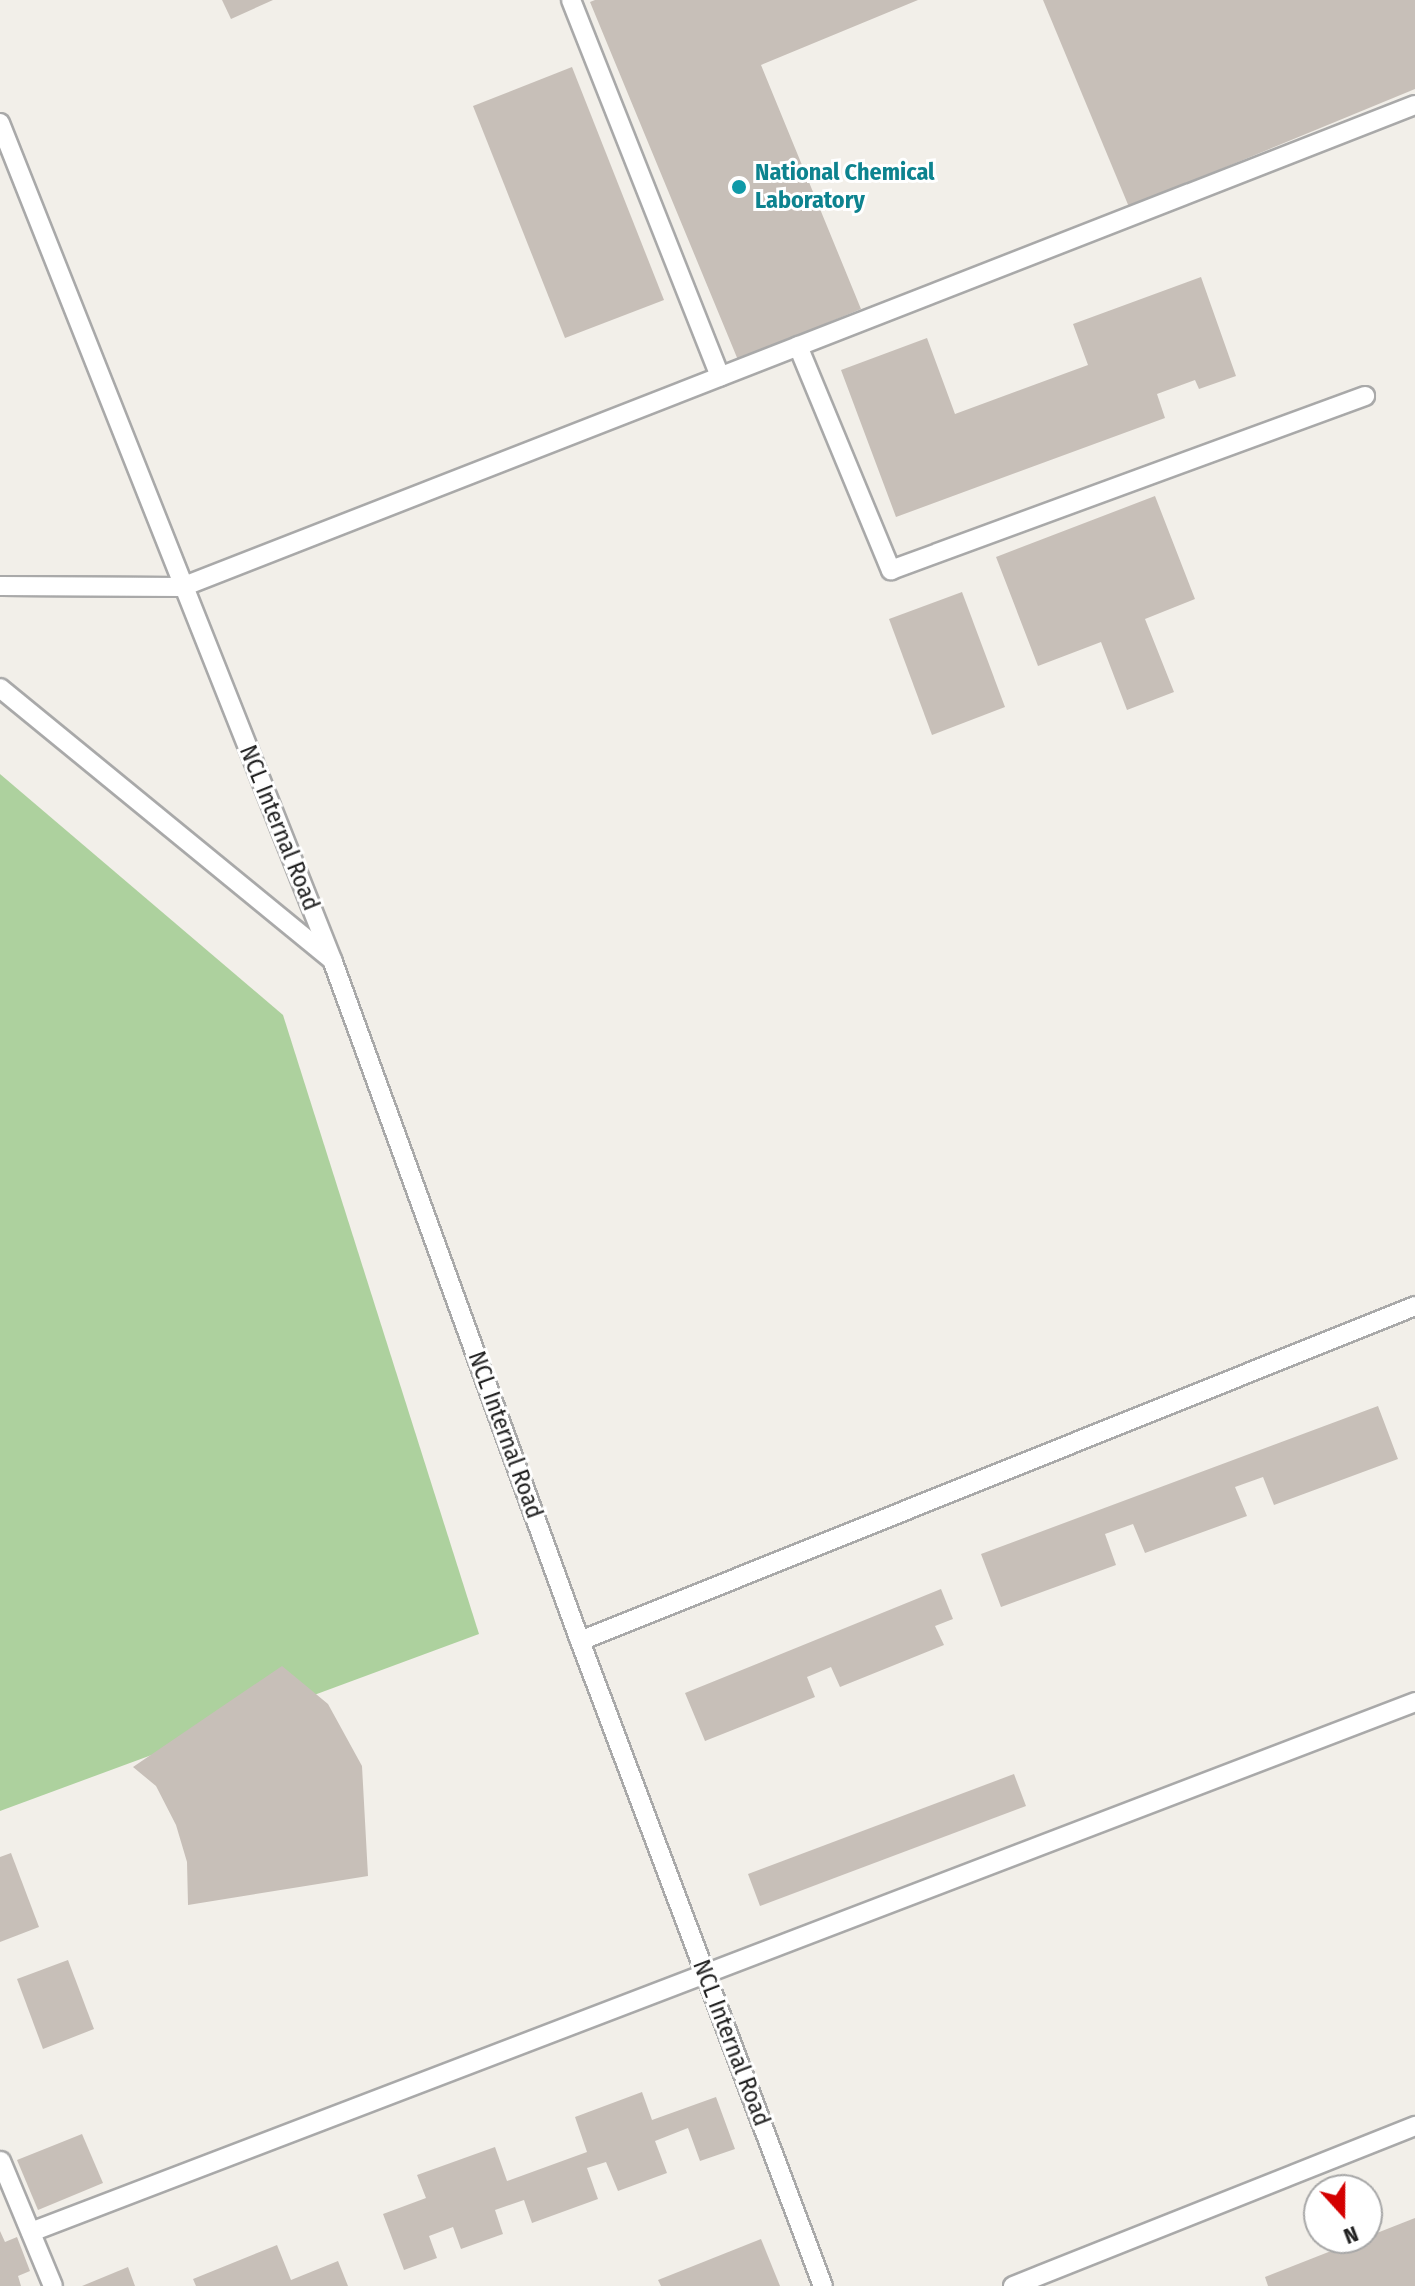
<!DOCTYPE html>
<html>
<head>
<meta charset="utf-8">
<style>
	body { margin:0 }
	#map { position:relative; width:1415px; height:2286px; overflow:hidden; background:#f2efe9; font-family:"Fira Sans Condensed",sans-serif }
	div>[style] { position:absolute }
	.forest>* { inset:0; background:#add19e }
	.building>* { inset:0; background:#c7bfb8 }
	.roads { filter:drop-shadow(2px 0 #a9a9a9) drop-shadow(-2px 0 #a9a9a9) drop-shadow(0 2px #a9a9a9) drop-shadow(0 -2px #a9a9a9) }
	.service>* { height:18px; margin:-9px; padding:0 9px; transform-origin:9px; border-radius:9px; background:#fff }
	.dots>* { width:22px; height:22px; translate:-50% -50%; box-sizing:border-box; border:4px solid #fff; border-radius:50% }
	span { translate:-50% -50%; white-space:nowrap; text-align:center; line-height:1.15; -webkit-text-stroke:6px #fff; paint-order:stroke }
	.culture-label { font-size:24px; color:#0d838f; font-weight:700 }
	.left { translate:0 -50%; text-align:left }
	.street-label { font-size:24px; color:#222 }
	.north { position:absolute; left:1303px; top:2174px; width:80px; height:80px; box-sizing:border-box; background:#fff; border:2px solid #a7a7a7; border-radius:50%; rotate:159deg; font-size:22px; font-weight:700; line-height:32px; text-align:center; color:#222 }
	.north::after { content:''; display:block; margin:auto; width:28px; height:36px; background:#d40000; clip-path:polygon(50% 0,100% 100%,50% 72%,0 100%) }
</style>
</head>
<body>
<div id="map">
	<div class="forest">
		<div style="clip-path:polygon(0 774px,283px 1015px,479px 1634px,0 1811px)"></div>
	</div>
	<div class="building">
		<div style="clip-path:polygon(222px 0,273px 0,231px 19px)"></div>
		<div style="clip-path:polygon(595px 0,918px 0,761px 65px,861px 309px,738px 360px,590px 2px)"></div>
		<div style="clip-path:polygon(1043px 0,1415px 0,1415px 89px,1129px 207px)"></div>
		<div style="clip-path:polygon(572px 67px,664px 300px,565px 338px,473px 106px)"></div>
		<div style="clip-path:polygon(1201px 277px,1236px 376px,1199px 389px,1195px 380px,1157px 394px,1165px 418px,896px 517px,841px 370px,927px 338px,955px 414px,1088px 365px,1073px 324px)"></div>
		<div style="clip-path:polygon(1155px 496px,1195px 599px,1145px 619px,1174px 692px,1127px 710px,1101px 642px,1038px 666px,996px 557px)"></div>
		<div style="clip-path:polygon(962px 592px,1005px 707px,932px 735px,889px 619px)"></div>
		<div style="clip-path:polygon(1378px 1406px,1398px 1459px,1274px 1505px,1263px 1477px,1235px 1487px,1247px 1516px,1145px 1553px,1133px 1524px,1105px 1534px,1116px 1565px,1001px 1607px,981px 1554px)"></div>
		<div style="clip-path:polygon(941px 1589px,953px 1619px,935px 1626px,944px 1645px,840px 1687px,831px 1667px,807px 1677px,815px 1697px,705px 1741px,685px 1693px)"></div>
		<div style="clip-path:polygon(282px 1666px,328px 1704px,362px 1766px,368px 1876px,188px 1905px,187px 1862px,176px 1825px,156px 1786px,133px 1767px)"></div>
		<div style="clip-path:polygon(1014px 1774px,1026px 1806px,760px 1906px,748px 1874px)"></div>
		<div style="clip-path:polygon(11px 1853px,39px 1927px,0 1942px,0 1857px)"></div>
		<div style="clip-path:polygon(68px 1960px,94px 2029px,43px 2049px,17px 1979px)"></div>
		<div style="clip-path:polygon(642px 2092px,652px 2120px,716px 2097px,735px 2149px,700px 2161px,688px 2128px,655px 2141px,667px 2173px,618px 2191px,606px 2162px,587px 2168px,598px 2199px,532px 2223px,524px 2200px,495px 2210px,503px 2234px,461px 2249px,453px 2227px,429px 2236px,437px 2258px,404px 2270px,383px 2214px,426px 2198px,417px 2175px,495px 2147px,507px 2181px,587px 2152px,575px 2117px)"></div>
		<div style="clip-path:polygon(82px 2134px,103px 2183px,38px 2210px,17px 2160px)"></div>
		<div style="clip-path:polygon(1415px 2218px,1415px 2286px,1268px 2286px,1265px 2277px)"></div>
		<div style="clip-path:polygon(0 2231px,5px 2242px,17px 2237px,30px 2271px,18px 2276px,21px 2286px,0 2286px)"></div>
		<div style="clip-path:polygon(761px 2239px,780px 2286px,661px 2286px,658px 2280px)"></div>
		<div style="clip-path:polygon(277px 2245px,291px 2280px,338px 2261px,348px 2286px,196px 2286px,193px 2279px)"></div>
		<div style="clip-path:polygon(128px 2267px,135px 2286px,82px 2286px)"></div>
	</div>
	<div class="roads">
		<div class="service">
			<div style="left:571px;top:0;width:405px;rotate:68.4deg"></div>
			<div style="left:0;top:123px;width:903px;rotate:68.35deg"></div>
			<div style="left:333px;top:962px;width:723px;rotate:70.01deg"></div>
			<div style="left:580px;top:1641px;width:689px;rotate:69.36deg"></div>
			<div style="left:798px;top:346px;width:243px;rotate:67.5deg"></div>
			<div style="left:891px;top:570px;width:505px;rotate:-20.16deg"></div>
			<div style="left:0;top:586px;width:182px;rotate:0.3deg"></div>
			<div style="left:182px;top:587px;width:1324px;rotate:-21.35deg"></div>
			<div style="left:0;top:688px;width:429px;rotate:39.3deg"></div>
			<div style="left:580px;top:1641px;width:900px;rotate:-21.86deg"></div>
			<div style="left:1px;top:2161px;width:135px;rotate:67.4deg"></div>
			<div style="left:31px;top:2232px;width:1482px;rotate:-20.95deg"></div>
			<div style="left:1013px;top:2286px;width:433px;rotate:-21.7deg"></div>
		</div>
	</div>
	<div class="dots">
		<div style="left:739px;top:187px;background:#0f9aa8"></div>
	</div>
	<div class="culture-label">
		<span class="left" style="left:755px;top:187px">National Chemical<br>Laboratory</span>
	</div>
	<div class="street-label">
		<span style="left:279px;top:828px;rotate:68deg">NCL Internal Road</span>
		<span style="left:505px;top:1435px;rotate:70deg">NCL Internal Road</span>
		<span style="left:731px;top:2043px;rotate:69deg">NCL Internal Road</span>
	</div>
	<div class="north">N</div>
</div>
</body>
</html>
